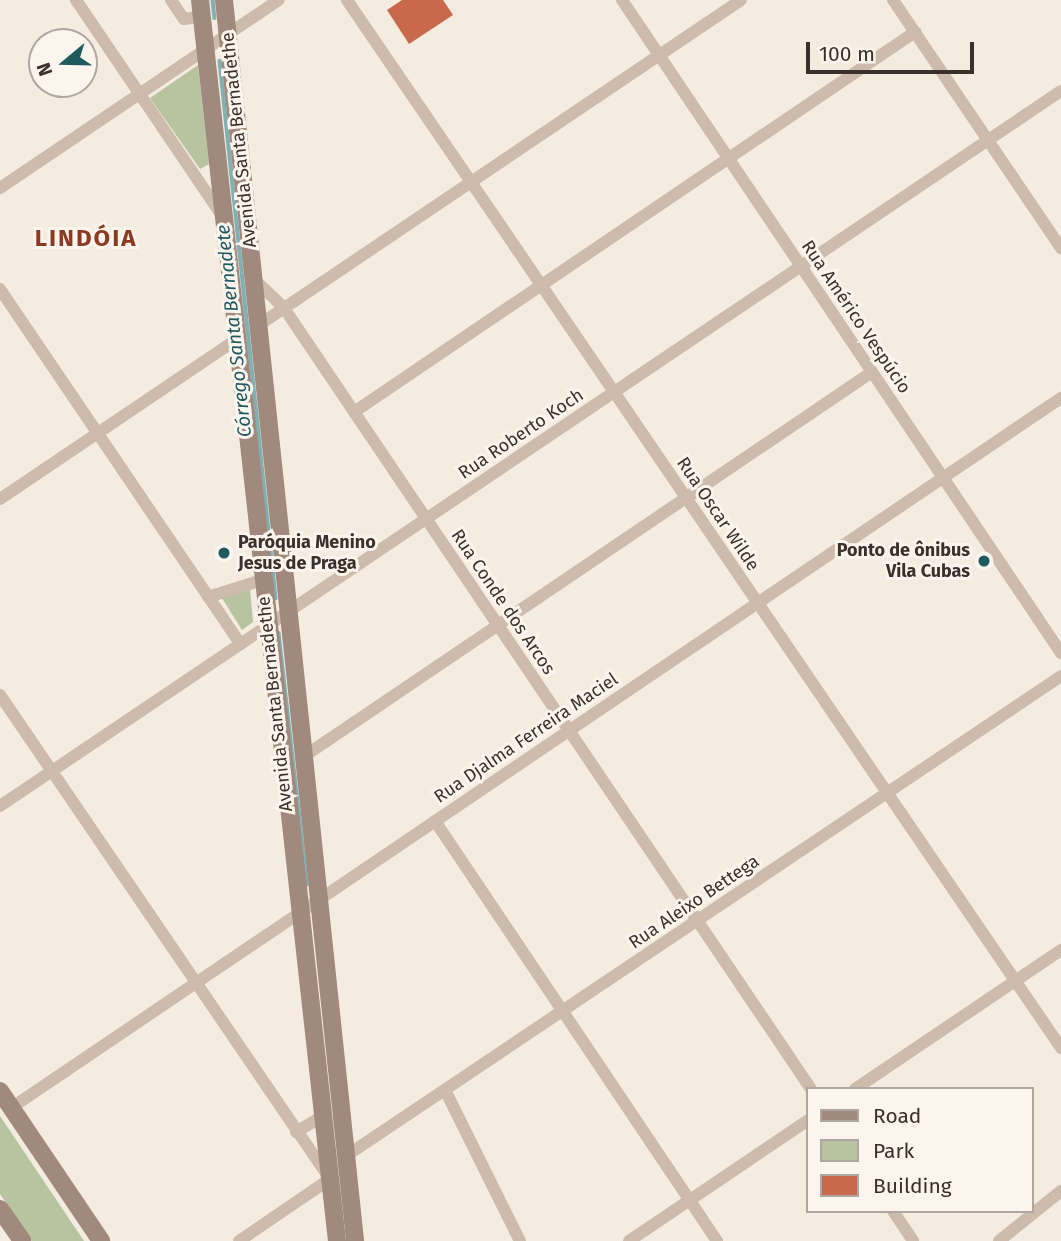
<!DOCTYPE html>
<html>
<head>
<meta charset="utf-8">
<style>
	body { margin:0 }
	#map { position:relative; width:1061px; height:1241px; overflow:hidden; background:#f4ebe1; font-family:"Fira Sans",sans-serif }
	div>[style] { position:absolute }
	.green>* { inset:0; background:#b8c4a0 }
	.stream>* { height:3.5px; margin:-1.75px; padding:0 1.75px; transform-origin:1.75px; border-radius:1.75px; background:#7fb0b2 }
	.building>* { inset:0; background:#c8694b }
	.minor>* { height:12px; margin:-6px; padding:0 6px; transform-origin:6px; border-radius:6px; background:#cdbbac }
	.secondary>* { height:18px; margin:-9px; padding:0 9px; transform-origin:9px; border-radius:9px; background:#a18a7d }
	.dots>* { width:19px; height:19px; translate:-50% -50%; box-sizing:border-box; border:4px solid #fbf5ee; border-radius:50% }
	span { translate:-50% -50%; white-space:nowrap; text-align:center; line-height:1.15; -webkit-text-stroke:6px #fbf5ee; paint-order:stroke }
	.street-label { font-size:18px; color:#3b302b }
	.poi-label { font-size:18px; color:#3b302b; font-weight:700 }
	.left { translate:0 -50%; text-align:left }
	.right { translate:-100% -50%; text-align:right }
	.water-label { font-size:19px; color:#1f5a5e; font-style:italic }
	.district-label { font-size:24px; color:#8c3b22; font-weight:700; letter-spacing:2px }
	.legend { position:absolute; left:806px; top:1087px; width:228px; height:126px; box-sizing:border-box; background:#fbf5ee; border:2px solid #aea6a0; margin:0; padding:9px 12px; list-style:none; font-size:21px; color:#3b302b }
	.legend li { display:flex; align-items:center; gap:14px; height:35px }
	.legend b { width:35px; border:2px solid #aea6a0 }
	.north { position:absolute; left:28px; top:28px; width:70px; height:70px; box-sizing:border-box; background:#fbf5ee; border:2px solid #aea6a0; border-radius:50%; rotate:251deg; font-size:19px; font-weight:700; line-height:28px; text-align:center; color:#3b302b }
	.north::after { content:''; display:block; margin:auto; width:24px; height:32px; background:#1f5a5e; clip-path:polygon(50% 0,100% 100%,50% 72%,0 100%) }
	.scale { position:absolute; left:806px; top:42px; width:168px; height:32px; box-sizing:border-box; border:4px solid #3b302b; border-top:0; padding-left:9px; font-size:21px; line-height:24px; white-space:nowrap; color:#3b302b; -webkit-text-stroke:5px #fbf5ee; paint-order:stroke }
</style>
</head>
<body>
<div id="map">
	<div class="green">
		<div style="clip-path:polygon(198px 65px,209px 164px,200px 169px,150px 98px)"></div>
		<div style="clip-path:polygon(250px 589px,253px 622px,242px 630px,222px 598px)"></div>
		<div style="clip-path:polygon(0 1116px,84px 1241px,32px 1241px,0 1194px)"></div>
	</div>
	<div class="stream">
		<div style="left:213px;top:0;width:18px;rotate:84deg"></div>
		<div style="left:220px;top:61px;width:540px;rotate:84.05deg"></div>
		<div style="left:279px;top:633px;width:253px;rotate:83.6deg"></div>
	</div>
	<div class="building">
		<div style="clip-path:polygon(402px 0,443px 0,453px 15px,409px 44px,387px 10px)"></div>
	</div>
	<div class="minor">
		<div style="left:76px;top:0;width:262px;rotate:55.9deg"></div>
		<div style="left:171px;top:0;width:23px;rotate:56deg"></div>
		<div style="left:184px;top:19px;width:18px;rotate:-9deg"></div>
		<div style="left:347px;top:0;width:1268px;rotate:55.73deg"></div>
		<div style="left:622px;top:0;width:787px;rotate:56.09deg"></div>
		<div style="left:893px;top:0;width:300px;rotate:55.9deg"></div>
		<div style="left:0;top:188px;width:336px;rotate:-34deg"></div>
		<div style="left:254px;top:279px;width:42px;rotate:44deg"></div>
		<div style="left:284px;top:308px;width:942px;rotate:55.99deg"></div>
		<div style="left:0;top:289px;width:429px;rotate:55.9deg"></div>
		<div style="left:259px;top:325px;width:581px;rotate:-33.99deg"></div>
		<div style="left:354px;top:412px;width:678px;rotate:-34.11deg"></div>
		<div style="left:0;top:499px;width:285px;rotate:-34deg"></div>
		<div style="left:208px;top:597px;width:57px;rotate:-17.5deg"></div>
		<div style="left:0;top:695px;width:586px;rotate:55.71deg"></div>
		<div style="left:330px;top:1179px;width:110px;rotate:145.7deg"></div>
		<div style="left:306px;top:755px;width:683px;rotate:-34.09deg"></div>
		<div style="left:0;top:806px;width:1279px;rotate:-33.98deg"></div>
		<div style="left:435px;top:821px;width:506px;rotate:56.12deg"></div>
		<div style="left:855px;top:1089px;width:249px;rotate:-34deg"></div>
		<div style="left:445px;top:1090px;width:169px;rotate:63.6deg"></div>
		<div style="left:11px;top:1108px;width:1268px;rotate:-34.07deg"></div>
		<div style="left:296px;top:1132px;width:31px;rotate:-31deg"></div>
		<div style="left:346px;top:1156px;width:861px;rotate:-33.87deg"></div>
		<div style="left:893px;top:1211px;width:36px;rotate:56deg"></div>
		<div style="left:629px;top:1241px;width:215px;rotate:-34deg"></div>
		<div style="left:999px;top:1241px;width:80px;rotate:-38.9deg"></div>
	</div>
	<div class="secondary">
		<div style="left:200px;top:0;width:1249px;rotate:83.7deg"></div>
		<div style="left:224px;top:0;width:1248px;rotate:83.97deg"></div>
		<div style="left:0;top:1091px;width:181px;rotate:56deg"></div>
		<div style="left:0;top:1209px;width:39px;rotate:55deg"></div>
	</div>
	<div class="dots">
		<div style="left:224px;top:553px;background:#1f5a5e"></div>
		<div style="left:984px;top:561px;background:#1f5a5e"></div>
	</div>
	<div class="street-label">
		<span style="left:239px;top:140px;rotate:-96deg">Avenida Santa Bernadethe</span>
		<span style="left:856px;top:317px;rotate:56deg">Rua Américo Vespúcio</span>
		<span style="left:521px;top:434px;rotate:-34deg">Rua Roberto Koch</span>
		<span style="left:718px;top:514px;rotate:56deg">Rua Oscar Wilde</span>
		<span style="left:503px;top:602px;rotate:56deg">Rua Conde dos Arcos</span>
		<span style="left:275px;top:704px;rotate:-96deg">Avenida Santa Bernadethe</span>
		<span style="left:526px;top:738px;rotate:-34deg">Rua Djalma Ferreira Maciel</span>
		<span style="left:694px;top:902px;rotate:-34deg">Rua Aleixo Bettega</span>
	</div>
	<div class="poi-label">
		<span class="left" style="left:238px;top:553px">Paróquia Menino<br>Jesus de Praga</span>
		<span class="right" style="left:970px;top:561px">Ponto de ônibus<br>Vila Cubas</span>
	</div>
	<div class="water-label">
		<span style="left:234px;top:331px;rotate:-96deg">Córrego Santa Bernadete</span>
	</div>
	<div class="district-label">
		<span style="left:86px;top:239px">LINDÓIA</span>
	</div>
	<ul class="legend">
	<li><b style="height:9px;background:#a18a7d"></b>Road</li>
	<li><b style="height:19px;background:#b8c4a0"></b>Park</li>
	<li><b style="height:19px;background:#c8694b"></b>Building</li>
	</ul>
	<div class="north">N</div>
	<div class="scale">100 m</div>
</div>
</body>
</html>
